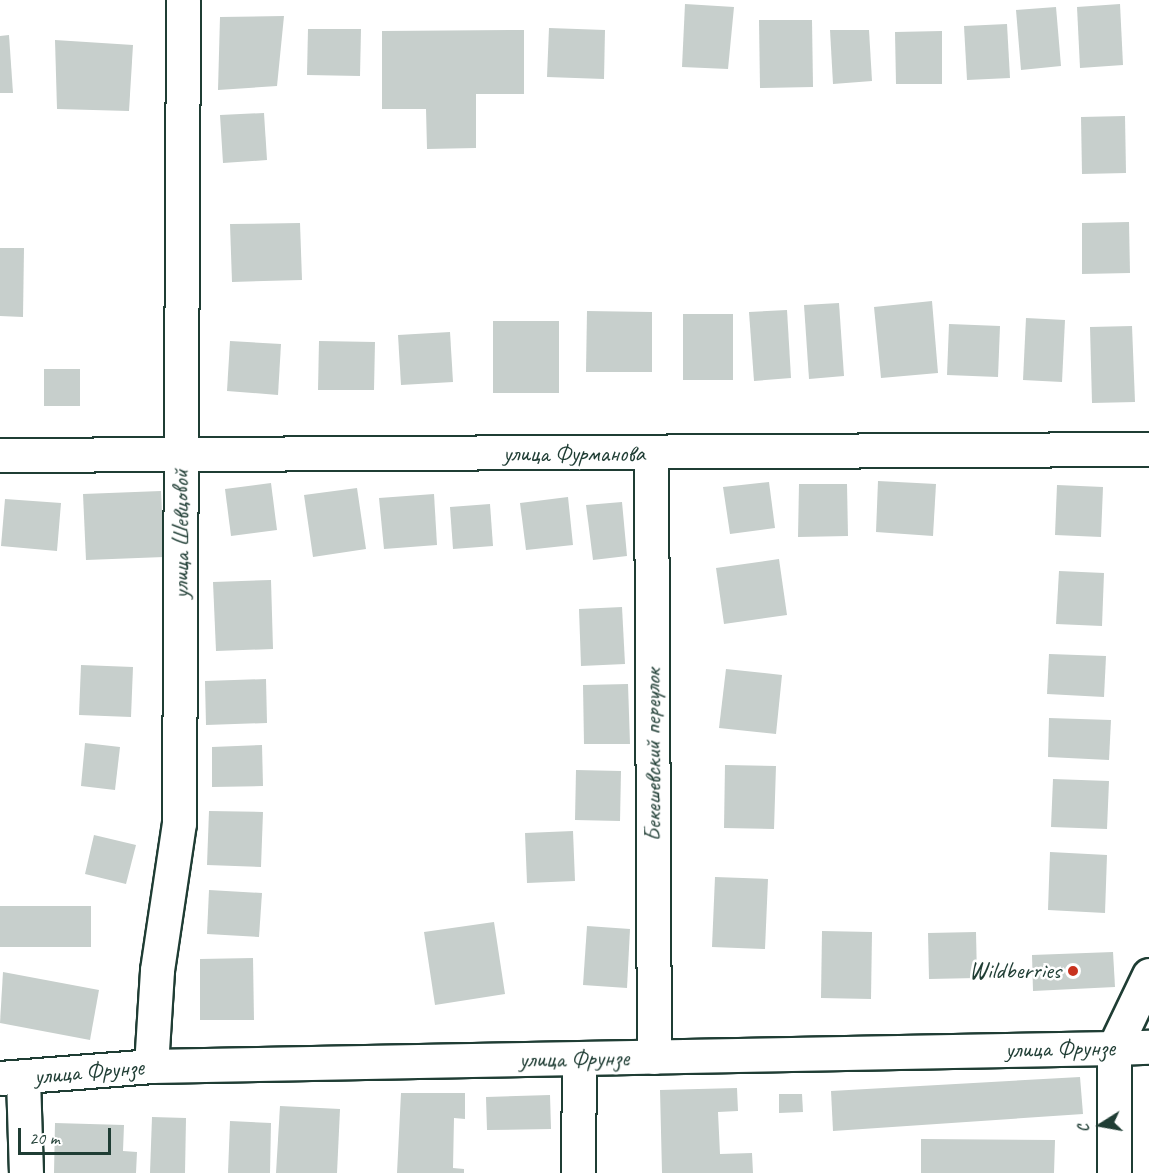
<!DOCTYPE html>
<html>
<head>
<meta charset="utf-8">
<style>
	body { margin:0 }
	#map { position:relative; width:1149px; height:1173px; overflow:hidden; background:#fff; font-family:Caveat,sans-serif }
	div>[style] { position:absolute }
	.building>* { inset:0; background:#c7cfcc }
	.roads { filter:drop-shadow(2px 0 #1f3d34) drop-shadow(-2px 0 #1f3d34) drop-shadow(0 2px #1f3d34) drop-shadow(0 -2px #1f3d34) }
	.street>* { height:33px; margin:-16.5px; padding:0 16.5px; transform-origin:16.5px; border-radius:16.5px; background:#fff }
	.secondary>* { height:33px; margin:-16.5px; padding:0 16.5px; transform-origin:16.5px; border-radius:16.5px; background:#fff }
	.dots>* { width:16px; height:16px; translate:-50% -50%; box-sizing:border-box; border:3px solid #fff; border-radius:50% }
	span { translate:-50% -50%; white-space:nowrap; text-align:center; line-height:1.15; -webkit-text-stroke:5px #fff; paint-order:stroke }
	.street-label { font-size:24px; color:#1f3d34 }
	.poi-label { font-size:24px; color:#1f3d34 }
	.right { translate:-100% -50%; text-align:right }
	.north { position:absolute; left:1071px; top:1095px; width:60px; height:60px; -webkit-text-stroke:4px #fff; paint-order:stroke; rotate:259deg; font-size:16px; font-weight:700; line-height:24px; text-align:center; color:#1f3d34 }
	.north::after { content:''; display:block; margin:auto; width:21px; height:27px; background:#1f3d34; clip-path:polygon(50% 0,100% 100%,50% 72%,0 100%) }
	.scale { position:absolute; left:18px; top:1128px; width:93px; height:27px; box-sizing:border-box; border:3px solid #1f3d34; border-top:0; padding-left:8px; font-size:18px; line-height:21px; white-space:nowrap; color:#1f3d34; -webkit-text-stroke:4px #fff; paint-order:stroke }
</style>
</head>
<body>
<div id="map">
	<div class="building">
		<div style="clip-path:polygon(685px 4px,734px 7px,728px 69px,682px 67px)"></div>
		<div style="clip-path:polygon(1120px 4px,1123px 65px,1080px 68px,1077px 7px)"></div>
		<div style="clip-path:polygon(1056px 7px,1061px 66px,1021px 70px,1016px 10px)"></div>
		<div style="clip-path:polygon(284px 16px,277px 86px,218px 90px,220px 17px)"></div>
		<div style="clip-path:polygon(759px 20px,812px 20px,813px 87px,760px 88px)"></div>
		<div style="clip-path:polygon(1007px 24px,1010px 78px,967px 80px,964px 26px)"></div>
		<div style="clip-path:polygon(549px 28px,605px 30px,604px 79px,547px 77px)"></div>
		<div style="clip-path:polygon(308px 29px,361px 29px,360px 76px,307px 75px)"></div>
		<div style="clip-path:polygon(524px 30px,524px 94px,476px 94px,476px 148px,427px 149px,426px 109px,382px 109px,382px 31px)"></div>
		<div style="clip-path:polygon(830px 30px,869px 30px,872px 81px,833px 84px)"></div>
		<div style="clip-path:polygon(942px 31px,942px 84px,896px 84px,895px 32px)"></div>
		<div style="clip-path:polygon(9px 35px,13px 93px,0 93px,0 36px)"></div>
		<div style="clip-path:polygon(55px 40px,133px 45px,129px 111px,57px 109px)"></div>
		<div style="clip-path:polygon(264px 113px,267px 160px,223px 163px,220px 115px)"></div>
		<div style="clip-path:polygon(1125px 116px,1126px 173px,1082px 174px,1081px 117px)"></div>
		<div style="clip-path:polygon(1129px 222px,1130px 273px,1082px 274px,1082px 223px)"></div>
		<div style="clip-path:polygon(300px 223px,302px 280px,232px 282px,230px 224px)"></div>
		<div style="clip-path:polygon(0 248px,24px 248px,23px 317px,0 316px)"></div>
		<div style="clip-path:polygon(932px 301px,938px 373px,881px 378px,874px 307px)"></div>
		<div style="clip-path:polygon(839px 303px,844px 376px,809px 379px,804px 305px)"></div>
		<div style="clip-path:polygon(787px 310px,791px 378px,754px 381px,749px 312px)"></div>
		<div style="clip-path:polygon(587px 311px,652px 312px,652px 372px,586px 372px)"></div>
		<div style="clip-path:polygon(683px 314px,733px 314px,733px 380px,683px 380px)"></div>
		<div style="clip-path:polygon(1026px 318px,1065px 320px,1062px 382px,1023px 380px)"></div>
		<div style="clip-path:polygon(493px 321px,559px 321px,559px 393px,493px 393px)"></div>
		<div style="clip-path:polygon(949px 324px,1000px 326px,998px 377px,947px 375px)"></div>
		<div style="clip-path:polygon(1132px 326px,1135px 402px,1092px 403px,1090px 327px)"></div>
		<div style="clip-path:polygon(450px 332px,453px 382px,401px 385px,398px 335px)"></div>
		<div style="clip-path:polygon(230px 341px,281px 344px,278px 395px,227px 391px)"></div>
		<div style="clip-path:polygon(319px 341px,375px 342px,374px 390px,318px 390px)"></div>
		<div style="clip-path:polygon(44px 369px,80px 369px,80px 406px,44px 406px)"></div>
		<div style="clip-path:polygon(878px 481px,936px 484px,933px 536px,876px 532px)"></div>
		<div style="clip-path:polygon(769px 482px,775px 528px,730px 534px,723px 487px)"></div>
		<div style="clip-path:polygon(271px 483px,277px 530px,231px 536px,225px 489px)"></div>
		<div style="clip-path:polygon(799px 484px,847px 484px,848px 536px,798px 537px)"></div>
		<div style="clip-path:polygon(1057px 485px,1103px 487px,1101px 537px,1055px 535px)"></div>
		<div style="clip-path:polygon(357px 488px,366px 549px,313px 557px,304px 495px)"></div>
		<div style="clip-path:polygon(161px 491px,164px 557px,86px 560px,83px 494px)"></div>
		<div style="clip-path:polygon(434px 494px,437px 545px,384px 549px,379px 498px)"></div>
		<div style="clip-path:polygon(568px 497px,573px 545px,526px 550px,520px 503px)"></div>
		<div style="clip-path:polygon(5px 499px,61px 503px,57px 551px,1px 546px)"></div>
		<div style="clip-path:polygon(622px 502px,627px 556px,593px 560px,586px 505px)"></div>
		<div style="clip-path:polygon(490px 504px,493px 546px,453px 549px,450px 507px)"></div>
		<div style="clip-path:polygon(779px 559px,787px 615px,724px 624px,716px 568px)"></div>
		<div style="clip-path:polygon(1059px 571px,1104px 573px,1102px 626px,1056px 624px)"></div>
		<div style="clip-path:polygon(271px 580px,273px 649px,216px 651px,213px 582px)"></div>
		<div style="clip-path:polygon(622px 607px,625px 664px,581px 666px,579px 609px)"></div>
		<div style="clip-path:polygon(1049px 654px,1106px 656px,1104px 697px,1047px 694px)"></div>
		<div style="clip-path:polygon(81px 665px,133px 667px,131px 717px,79px 715px)"></div>
		<div style="clip-path:polygon(726px 669px,782px 675px,776px 734px,719px 728px)"></div>
		<div style="clip-path:polygon(266px 679px,267px 723px,206px 725px,205px 681px)"></div>
		<div style="clip-path:polygon(628px 684px,630px 744px,584px 744px,583px 685px)"></div>
		<div style="clip-path:polygon(1049px 718px,1111px 720px,1109px 760px,1048px 757px)"></div>
		<div style="clip-path:polygon(85px 743px,120px 747px,115px 790px,81px 786px)"></div>
		<div style="clip-path:polygon(262px 745px,263px 786px,212px 787px,212px 747px)"></div>
		<div style="clip-path:polygon(725px 765px,776px 766px,774px 829px,724px 828px)"></div>
		<div style="clip-path:polygon(576px 770px,621px 771px,620px 821px,575px 820px)"></div>
		<div style="clip-path:polygon(1053px 779px,1109px 781px,1107px 829px,1051px 827px)"></div>
		<div style="clip-path:polygon(209px 811px,263px 812px,261px 867px,207px 865px)"></div>
		<div style="clip-path:polygon(573px 831px,575px 881px,527px 883px,525px 833px)"></div>
		<div style="clip-path:polygon(94px 835px,136px 845px,126px 884px,85px 874px)"></div>
		<div style="clip-path:polygon(1050px 852px,1107px 855px,1105px 913px,1048px 910px)"></div>
		<div style="clip-path:polygon(715px 877px,768px 879px,765px 949px,712px 947px)"></div>
		<div style="clip-path:polygon(209px 890px,262px 893px,259px 937px,207px 934px)"></div>
		<div style="clip-path:polygon(0 906px,91px 906px,91px 947px,0 947px)"></div>
		<div style="clip-path:polygon(494px 922px,505px 994px,435px 1005px,424px 932px)"></div>
		<div style="clip-path:polygon(587px 926px,630px 929px,627px 988px,583px 985px)"></div>
		<div style="clip-path:polygon(822px 931px,872px 932px,871px 999px,821px 998px)"></div>
		<div style="clip-path:polygon(976px 932px,977px 978px,929px 979px,928px 933px)"></div>
		<div style="clip-path:polygon(1113px 952px,1115px 987px,1033px 991px,1032px 955px)"></div>
		<div style="clip-path:polygon(253px 958px,254px 1020px,200px 1020px,200px 959px)"></div>
		<div style="clip-path:polygon(3px 972px,99px 990px,90px 1040px,0 1023px)"></div>
		<div style="clip-path:polygon(1080px 1077px,1083px 1114px,833px 1131px,831px 1091px)"></div>
		<div style="clip-path:polygon(737px 1088px,738px 1111px,718px 1112px,720px 1154px,752px 1153px,753px 1173px,662px 1173px,660px 1090px)"></div>
		<div style="clip-path:polygon(401px 1093px,465px 1093px,465px 1119px,454px 1118px,453px 1168px,464px 1169px,464px 1173px,397px 1173px)"></div>
		<div style="clip-path:polygon(779px 1094px,802px 1094px,803px 1112px,779px 1113px)"></div>
		<div style="clip-path:polygon(550px 1095px,551px 1129px,487px 1130px,486px 1097px)"></div>
		<div style="clip-path:polygon(280px 1106px,340px 1109px,337px 1173px,276px 1173px)"></div>
		<div style="clip-path:polygon(152px 1117px,186px 1118px,185px 1173px,150px 1173px)"></div>
		<div style="clip-path:polygon(230px 1121px,271px 1123px,270px 1173px,228px 1173px)"></div>
		<div style="clip-path:polygon(55px 1123px,124px 1125px,123px 1151px,137px 1152px,136px 1173px,54px 1173px)"></div>
		<div style="clip-path:polygon(921px 1139px,1055px 1140px,1054px 1173px,921px 1173px)"></div>
	</div>
	<div class="roads">
		<div class="street">
			<div style="left:651px;top:453px;width:604px;rotate:89.72deg"></div>
			<div style="left:0;top:455px;width:1149px;rotate:-0.3deg"></div>
			<div style="left:151px;top:1066px;width:96px;rotate:-86.4deg"></div>
			<div style="left:157px;top:970px;width:149px;rotate:-81.5deg"></div>
			<div style="left:179px;top:823px;width:823px;rotate:-89.72deg"></div>
			<div style="left:0;top:1078px;width:151px;rotate:-4.5deg"></div>
			<div style="left:151px;top:1066px;width:963px;rotate:-1.07deg"></div>
			<div style="left:23px;top:1078px;width:95px;rotate:88.2deg"></div>
			<div style="left:578px;top:1173px;width:114px;rotate:-89.5deg"></div>
		</div>
		<div class="secondary">
			<div style="left:1114px;top:1048px;width:35px;rotate:-2deg"></div>
			<div style="left:1114px;top:1173px;width:125px;rotate:-90deg"></div>
			<div style="left:1114px;top:1048px;width:81px;rotate:-64.4deg"></div>
		</div>
	</div>
	<div class="dots">
		<div style="left:1073px;top:971px;background:#c8321e"></div>
	</div>
	<div class="street-label">
		<span style="left:574px;top:454px">улица Фурманова</span>
		<span style="left:181px;top:534px;rotate:-90deg">улица Шевцовой</span>
		<span style="left:653px;top:755px;rotate:-90deg">Бекешевский переулок</span>
		<span style="left:1060px;top:1049px;rotate:-1deg">улица Фрунзе</span>
		<span style="left:574px;top:1059px;rotate:-1deg">улица Фрунзе</span>
		<span style="left:89px;top:1072px;rotate:-5deg">улица Фрунзе</span>
	</div>
	<div class="poi-label">
		<span class="right" style="left:1061px;top:971px">Wildberries</span>
	</div>
	<div class="north">С</div>
	<div class="scale">20 m</div>
</div>
</body>
</html>
